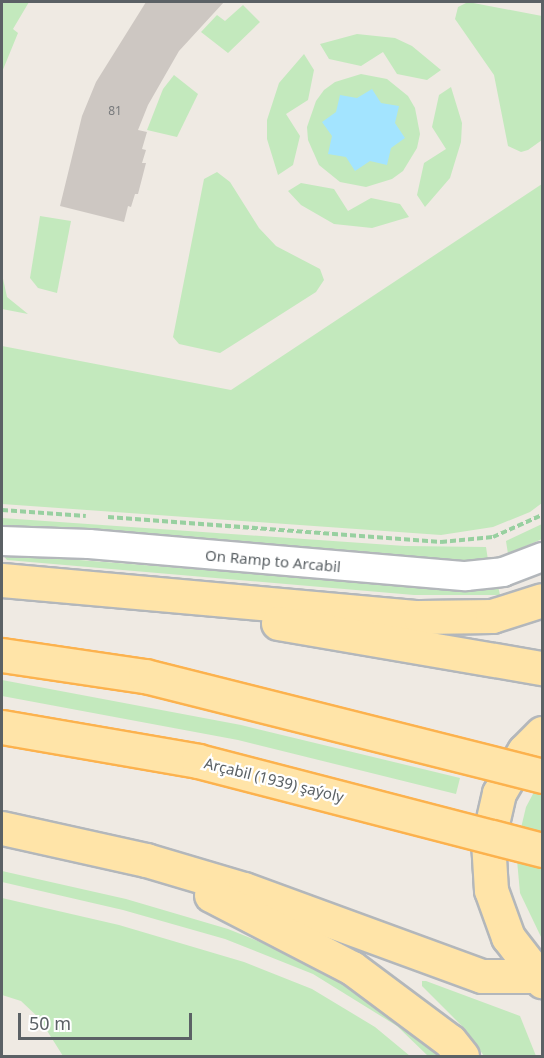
<!DOCTYPE html>
<html>
<head>
<meta charset="utf-8">
<style>
	body { margin:0 }
	#map { position:relative; width:544px; height:1058px; overflow:hidden; background:#efeae3; font-family:"Noto Sans",sans-serif }
	div>[style] { position:absolute }
	.green>* { inset:0; background:#c3e9bd }
	.water>* { inset:0; background:#a3e4ff }
	.building>* { inset:0; background:#cdc7c2 }
	.path>* { height:4px; margin-top:-2px; transform-origin:0; background:repeating-linear-gradient(90deg,#98d0a0 0 6px,transparent 0 9px) }
	.roads { filter:drop-shadow(2px 0 #b3b7bb) drop-shadow(-2px 0 #b3b7bb) drop-shadow(0 2px #b3b7bb) drop-shadow(0 -2px #b3b7bb) }
	.minor>* { height:28px; margin:-14px; padding:0 14px; transform-origin:14px; border-radius:14px; background:#fff }
	.major>* { height:33px; margin:-16.5px; padding:0 16.5px; transform-origin:16.5px; border-radius:16.5px; background:#ffe4a8 }
	.bridges { filter:drop-shadow(2px 0 #fcb24e) drop-shadow(-2px 0 #fcb24e) drop-shadow(0 2px #fcb24e) drop-shadow(0 -2px #fcb24e) }
	.major-bridge>* { height:33px; margin:-16.5px; padding:0 16.5px; transform-origin:16.5px; border-radius:16.5px; background:#ffe4a8 }
	span { translate:-50% -50%; white-space:nowrap; text-align:center; line-height:1.15; -webkit-text-stroke:4.5px #fff; paint-order:stroke }
	.number-label { font-size:12px; color:#787a7c }
	.number-label span { -webkit-text-stroke-width:0 }
	.street-label { font-size:15px; color:#5b6165 }
	.frame { position:absolute; inset:0; border:3px solid #5b6165; pointer-events:none }
	.scale { position:absolute; left:18px; top:1013px; width:174px; height:27px; box-sizing:border-box; border:3px solid #5b6165; border-top:0; padding-left:8px; font-size:18px; line-height:21px; white-space:nowrap; color:#5b6165; -webkit-text-stroke:4px #fff; paint-order:stroke }
</style>
</head>
<body>
<div id="map">
	<div class="green">
		<div style="clip-path:polygon(2px 2px,29px 2px,13px 29px,18px 33px,2px 72px)"></div>
		<div style="clip-path:polygon(468px 2px,542px 16px,542px 140px,528px 150px,521px 152px,508px 146px,494px 75px,455px 19px,458px 7px)"></div>
		<div style="clip-path:polygon(243px 5px,260px 22px,228px 53px,201px 32px,217px 15px,225px 21px)"></div>
		<div style="clip-path:polygon(357px 34px,395px 38px,412px 46px,441px 70px,427px 80px,397px 74px,383px 52px,361px 66px,329px 59px,320px 44px)"></div>
		<div style="clip-path:polygon(304px 54px,314px 70px,308px 100px,286px 114px,300px 136px,293px 165px,278px 175px,267px 139px,267px 120px,279px 83px)"></div>
		<div style="clip-path:polygon(361px 74px,387px 79px,408px 96px,415px 108px,420px 134px,417px 148px,403px 171px,392px 179px,366px 187px,340px 182px,319px 165px,308px 140px,307px 127px,316px 101px,324px 90px,335px 82px)"></div>
		<div style="clip-path:polygon(174px 75px,198px 94px,177px 137px,147px 130px,163px 89px)"></div>
		<div style="clip-path:polygon(451px 87px,462px 123px,461px 142px,450px 178px,425px 207px,417px 195px,424px 163px,446px 149px,432px 127px,439px 95px)"></div>
		<div style="clip-path:polygon(217px 172px,230px 182px,259px 228px,276px 246px,320px 269px,324px 280px,316px 292px,220px 353px,179px 344px,173px 337px,204px 179px)"></div>
		<div style="clip-path:polygon(301px 183px,334px 189px,348px 211px,371px 198px,400px 204px,409px 217px,372px 228px,334px 224px,301px 205px,288px 191px)"></div>
		<div style="clip-path:polygon(542px 184px,542px 503px,530px 512px,493px 527px,441px 535px,2px 504px,2px 346px,231px 390px)"></div>
		<div style="clip-path:polygon(40px 216px,71px 221px,57px 293px,38px 288px,30px 278px)"></div>
		<div style="clip-path:polygon(2px 274px,7px 297px,28px 314px,2px 309px)"></div>
		<div style="clip-path:polygon(2px 518px,405px 546px,486px 547px,488px 560px,465px 562px,2px 527px)"></div>
		<div style="clip-path:polygon(542px 524px,542px 539px,508px 554px,506px 541px)"></div>
		<div style="clip-path:polygon(2px 554px,414px 586px,498px 586px,500px 595px,414px 595px,7px 560px)"></div>
		<div style="clip-path:polygon(2px 680px,241px 725px,460px 778px,456px 794px,238px 740px,2px 696px)"></div>
		<div style="clip-path:polygon(542px 777px,542px 939px,520px 893px,516px 849px,526px 807px)"></div>
		<div style="clip-path:polygon(2px 871px,126px 899px,228px 929px,317px 965px,369px 995px,440px 1056px,428px 1056px,397px 1026px,313px 974px,225px 939px,123px 910px,2px 882px)"></div>
		<div style="clip-path:polygon(2px 898px,119px 925px,244px 962px,312px 989px,375px 1027px,410px 1056px,63px 1056px,39px 1018px,21px 1001px,2px 995px)"></div>
		<div style="clip-path:polygon(426px 981px,520px 1016px,536px 1056px,484px 1056px,464px 1028px,422px 986px,422px 981px)"></div>
	</div>
	<div class="water">
		<div style="clip-path:polygon(372px 89px,381px 103px,399px 106px,395px 123px,405px 138px,391px 148px,387px 165px,370px 161px,355px 171px,346px 157px,328px 154px,332px 136px,322px 122px,336px 112px,340px 95px,357px 98px)"></div>
	</div>
	<div class="building">
		<div style="clip-path:polygon(146px 2px,224px 2px,179px 51px,148px 105px,138px 130px,147px 132px,142px 149px,146px 150px,142px 163px,146px 163px,138px 194px,135px 194px,131px 207px,128px 206px,124px 222px,60px 206px,82px 116px,96px 82px)"></div>
	</div>
	<div class="path">
		<div style="left:2px;top:510px;width:84px;rotate:4.1deg"></div>
		<div style="left:108px;top:517px;width:334px;rotate:4.3deg"></div>
		<div style="left:441px;top:542px;width:52px;rotate:-5.5deg"></div>
		<div style="left:493px;top:537px;width:54px;rotate:-24.2deg"></div>
	</div>
	<div class="roads">
		<div class="minor">
			<div style="left:2px;top:541px;width:87px;rotate:2deg"></div>
			<div style="left:89px;top:544px;width:378px;rotate:4.9deg"></div>
			<div style="left:466px;top:576px;width:37px;rotate:-6deg"></div>
			<div style="left:503px;top:572px;width:42px;rotate:-21deg"></div>
		</div>
		<div class="major">
			<div style="left:2px;top:580px;width:420px;rotate:5.1deg"></div>
			<div style="left:420px;top:617px;width:72px;rotate:-0.8deg"></div>
			<div style="left:492px;top:616px;width:52px;rotate:-17.7deg"></div>
			<div style="left:278px;top:623px;width:268px;rotate:9.7deg"></div>
			<div style="left:542px;top:733px;width:25px;rotate:135deg"></div>
			<div style="left:524px;top:751px;width:49px;rotate:120.8deg"></div>
			<div style="left:499px;top:793px;width:49px;rotate:102.9deg"></div>
			<div style="left:488px;top:841px;width:49px;rotate:86.5deg"></div>
			<div style="left:491px;top:890px;width:50px;rotate:70.1deg"></div>
			<div style="left:508px;top:937px;width:56px;rotate:52.3deg"></div>
			<div style="left:2px;top:828px;width:148px;rotate:12.5deg"></div>
			<div style="left:146px;top:860px;width:102px;rotate:16.5deg"></div>
			<div style="left:244px;top:889px;width:253px;rotate:20.1deg"></div>
			<div style="left:482px;top:976px;width:55px"></div>
			<div style="left:211px;top:895px;width:159px;rotate:27.4deg"></div>
			<div style="left:352px;top:968px;width:122px;rotate:36.7deg"></div>
			<div style="left:450px;top:1041px;width:19px;rotate:51deg"></div>
		</div>
	</div>
	<div class="bridges">
		<div class="major-bridge">
			<div style="left:2px;top:655px;width:145px;rotate:8.4deg"></div>
			<div style="left:145px;top:676px;width:409px;rotate:14.1deg"></div>
			<div style="left:2px;top:727px;width:199px;rotate:9.8deg"></div>
			<div style="left:198px;top:761px;width:355px;rotate:14.5deg"></div>
		</div>
	</div>
	<div class="number-label">
		<span style="left:115px;top:111px">81</span>
	</div>
	<div class="street-label">
		<span style="left:273px;top:561px;rotate:5deg">On Ramp to Arcabil</span>
		<span style="left:274px;top:780px;rotate:14deg">Arçabil (1939) şaýoly</span>
	</div>
	<div class="frame"></div>
	<div class="scale">50 m</div>
</div>
</body>
</html>
